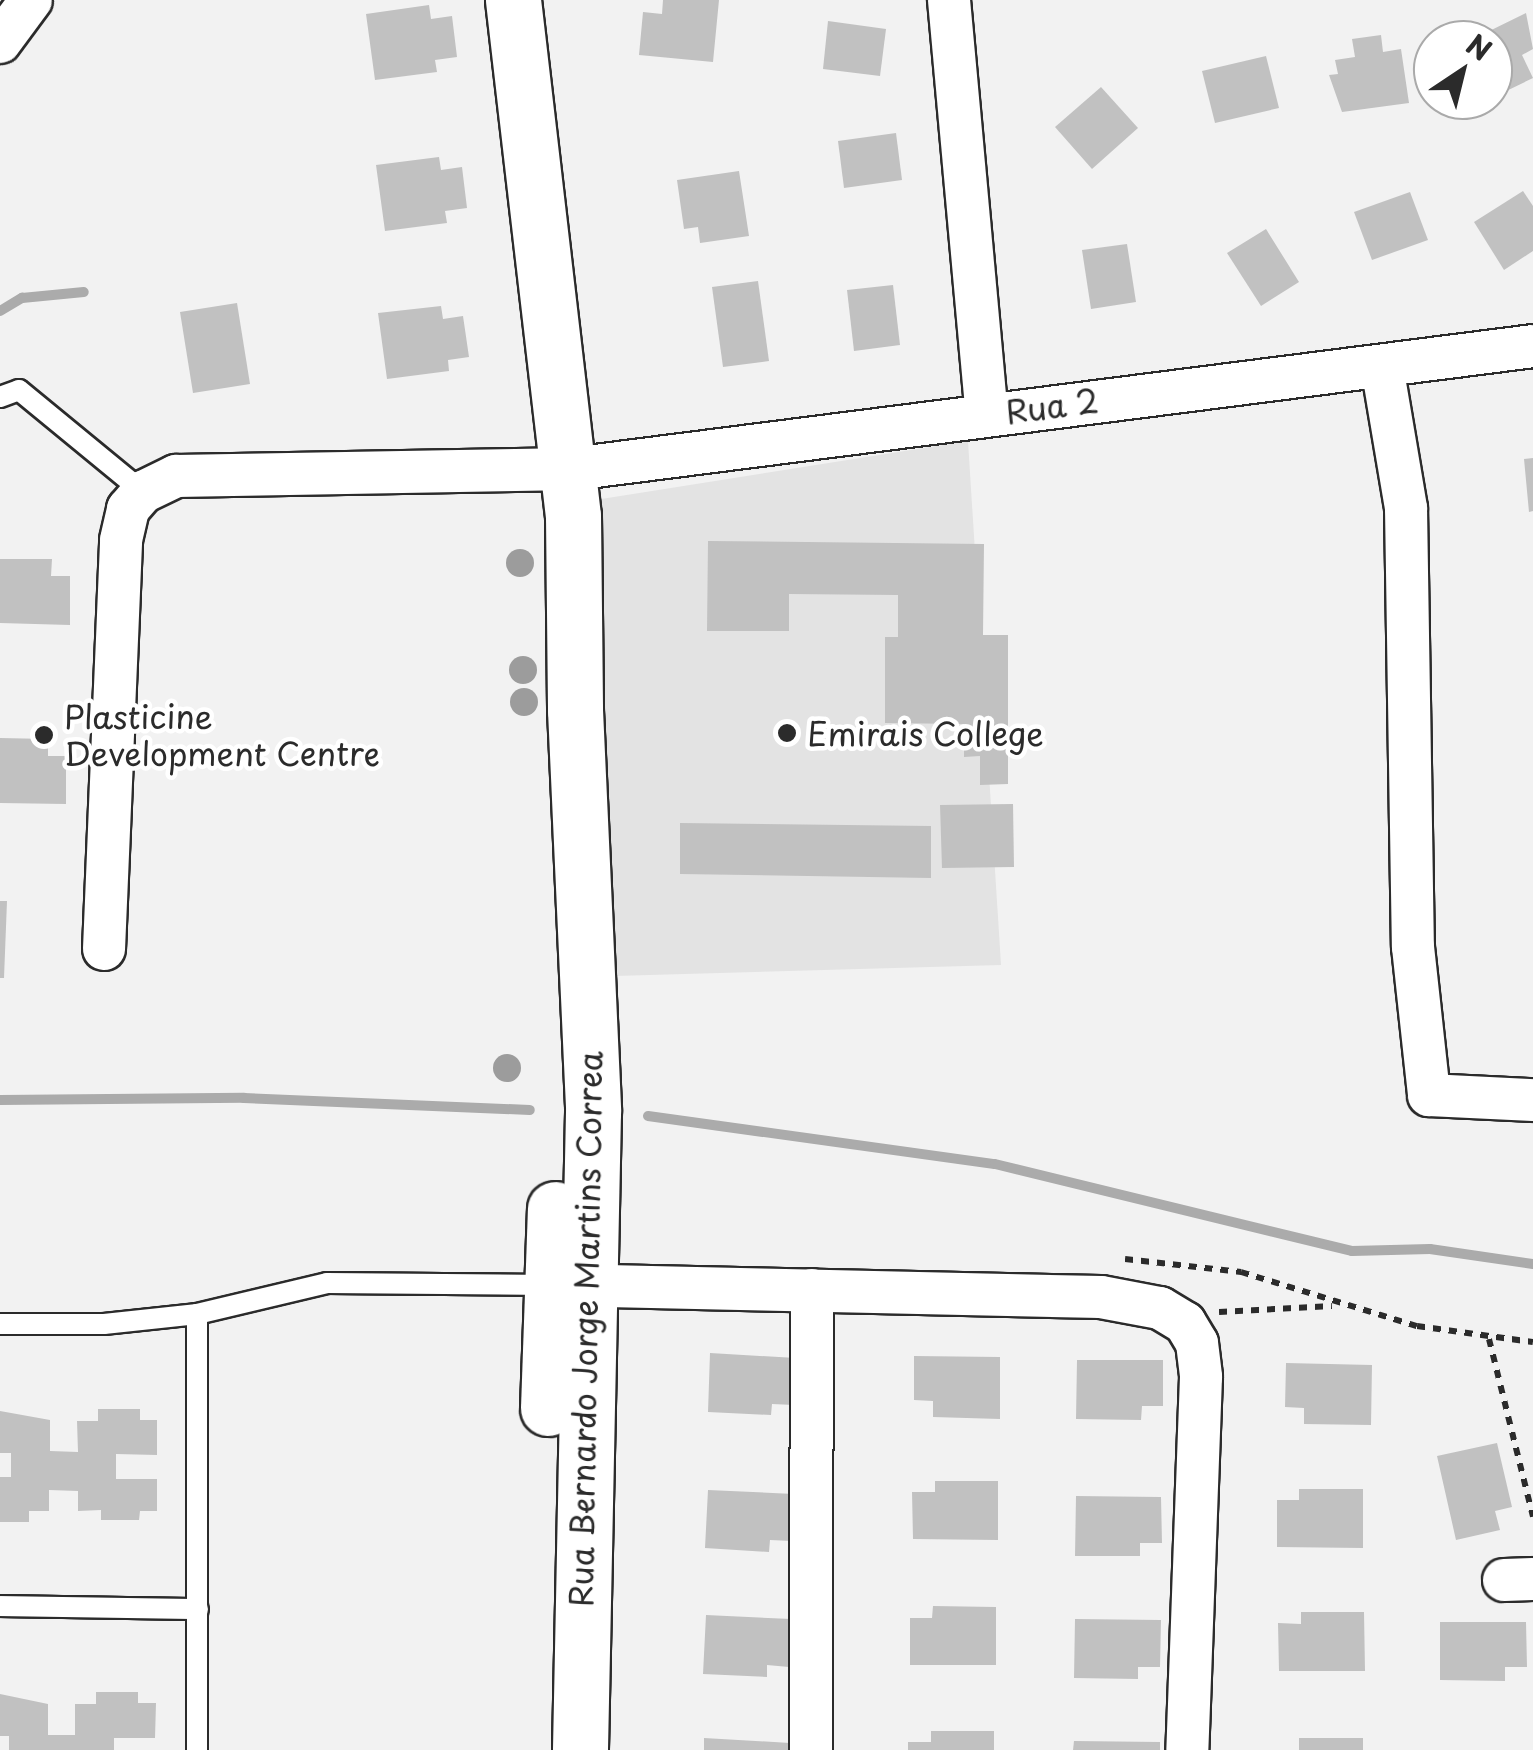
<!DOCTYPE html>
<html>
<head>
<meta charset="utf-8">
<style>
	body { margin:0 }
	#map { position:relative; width:1533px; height:1750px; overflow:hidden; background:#f2f2f2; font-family:"Playpen Sans",sans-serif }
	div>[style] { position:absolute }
	.built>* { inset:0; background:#e3e3e3 }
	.stream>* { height:10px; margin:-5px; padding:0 5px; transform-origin:5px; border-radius:5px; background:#ababab }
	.building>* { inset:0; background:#c1c1c1 }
	.path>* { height:6px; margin-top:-3px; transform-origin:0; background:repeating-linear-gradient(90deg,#2b2b2b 0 8px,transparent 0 16px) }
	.roads { filter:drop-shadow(2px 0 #2b2b2b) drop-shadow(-2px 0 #2b2b2b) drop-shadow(0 2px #2b2b2b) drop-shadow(0 -2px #2b2b2b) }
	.lane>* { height:20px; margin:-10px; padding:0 10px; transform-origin:10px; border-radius:10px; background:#fff }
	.street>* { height:42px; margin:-21px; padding:0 21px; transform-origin:21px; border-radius:21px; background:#fff }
	.secondary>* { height:55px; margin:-27.5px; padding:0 27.5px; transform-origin:27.5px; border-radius:27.5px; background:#fff }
	.trees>* { width:28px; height:28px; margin:-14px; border-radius:50%; background:#9c9c9c }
	.dots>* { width:28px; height:28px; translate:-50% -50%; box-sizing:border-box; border:5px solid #fff; border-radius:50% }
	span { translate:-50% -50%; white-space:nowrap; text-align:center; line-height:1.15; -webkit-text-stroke:9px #fff; paint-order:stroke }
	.street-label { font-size:32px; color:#2b2b2b }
	.poi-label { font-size:32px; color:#2b2b2b }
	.left { translate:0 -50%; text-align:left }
	.north { position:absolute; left:1413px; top:20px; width:100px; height:100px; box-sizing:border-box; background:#fff; border:2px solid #aaa; border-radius:50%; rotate:35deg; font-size:28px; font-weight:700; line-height:40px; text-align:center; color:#2b2b2b }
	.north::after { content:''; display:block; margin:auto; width:35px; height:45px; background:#2b2b2b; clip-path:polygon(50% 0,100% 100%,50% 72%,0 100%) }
</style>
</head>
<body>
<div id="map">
	<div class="built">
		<div style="clip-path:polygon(968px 441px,1001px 965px,579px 977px,595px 500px)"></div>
	</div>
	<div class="stream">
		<div style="left:0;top:311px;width:26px;rotate:-31deg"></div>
		<div style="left:22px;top:298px;width:62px;rotate:-5.5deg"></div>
		<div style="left:0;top:1100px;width:244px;rotate:-0.5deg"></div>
		<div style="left:244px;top:1098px;width:286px;rotate:2.4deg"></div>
		<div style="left:648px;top:1116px;width:350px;rotate:7.9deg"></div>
		<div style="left:995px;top:1164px;width:367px;rotate:13.7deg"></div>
		<div style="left:1352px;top:1251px;width:78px;rotate:-1.5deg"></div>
		<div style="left:1430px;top:1249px;width:104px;rotate:8.3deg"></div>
	</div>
	<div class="building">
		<div style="clip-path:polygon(663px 0,719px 0,713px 62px,639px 55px,643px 12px,662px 14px)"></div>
		<div style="clip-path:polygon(429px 5px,431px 19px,452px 16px,457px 57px,435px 60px,437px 72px,375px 80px,366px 14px)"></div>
		<div style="clip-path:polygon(1526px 13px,1533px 49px,1522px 55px,1533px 78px,1498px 95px,1493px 40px,1471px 40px)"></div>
		<div style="clip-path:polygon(828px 21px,886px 29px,880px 76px,823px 69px)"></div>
		<div style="clip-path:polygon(1381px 35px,1383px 52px,1401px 49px,1409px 103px,1342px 112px,1329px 75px,1338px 74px,1335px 60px,1355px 57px,1352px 39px)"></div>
		<div style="clip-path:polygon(1266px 56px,1279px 108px,1215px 123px,1202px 71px)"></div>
		<div style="clip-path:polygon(1101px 87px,1138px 128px,1092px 169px,1055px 127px)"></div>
		<div style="clip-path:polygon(896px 133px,902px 180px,844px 188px,838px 141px)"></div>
		<div style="clip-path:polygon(439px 157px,441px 170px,462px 167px,467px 208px,445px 211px,447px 223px,385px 231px,376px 165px)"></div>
		<div style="clip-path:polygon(739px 171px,749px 236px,700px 243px,698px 227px,684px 229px,677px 180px)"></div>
		<div style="clip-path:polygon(1523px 191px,1533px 206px,1533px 251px,1504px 270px,1474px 222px)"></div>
		<div style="clip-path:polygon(1410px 192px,1428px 240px,1372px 260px,1354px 212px)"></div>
		<div style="clip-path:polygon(1266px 229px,1299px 282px,1261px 306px,1227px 253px)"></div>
		<div style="clip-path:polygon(1127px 244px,1136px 302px,1091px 309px,1082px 250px)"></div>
		<div style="clip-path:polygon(758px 281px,769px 361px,723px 367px,712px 287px)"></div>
		<div style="clip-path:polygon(893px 285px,900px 345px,854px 351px,847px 290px)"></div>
		<div style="clip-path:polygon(237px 303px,250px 384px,193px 393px,180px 312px)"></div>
		<div style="clip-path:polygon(441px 306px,443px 319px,463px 316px,469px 357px,448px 360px,449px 371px,387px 379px,378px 313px)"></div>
		<div style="clip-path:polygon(1533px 458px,1533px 511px,1529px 512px,1524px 459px)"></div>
		<div style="clip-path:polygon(708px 541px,984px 544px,983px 635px,1008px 635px,1008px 784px,980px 785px,980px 756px,964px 757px,964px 724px,885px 723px,885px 637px,898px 637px,898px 595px,789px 594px,789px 631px,707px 631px)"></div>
		<div style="clip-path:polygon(0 559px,52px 559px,51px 576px,70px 576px,70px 625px,0 623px)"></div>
		<div style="clip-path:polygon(0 738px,48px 739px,48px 756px,66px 756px,66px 804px,0 803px)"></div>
		<div style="clip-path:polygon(1013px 804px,1014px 867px,942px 868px,940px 805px)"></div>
		<div style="clip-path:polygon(680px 823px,931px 826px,931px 878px,680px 874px)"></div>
		<div style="clip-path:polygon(0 901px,7px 901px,4px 978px,0 978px)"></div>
		<div style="clip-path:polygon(710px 1353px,796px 1358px,794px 1405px,772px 1404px,771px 1415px,708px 1412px)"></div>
		<div style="clip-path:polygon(914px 1356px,1000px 1357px,1000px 1419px,933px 1417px,933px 1401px,914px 1400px)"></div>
		<div style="clip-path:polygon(1077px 1360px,1163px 1360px,1163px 1406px,1142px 1406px,1141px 1420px,1076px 1419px)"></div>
		<div style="clip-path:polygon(1286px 1363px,1372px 1365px,1371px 1425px,1304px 1424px,1304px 1408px,1285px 1407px)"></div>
		<div style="clip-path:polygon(98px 1409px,140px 1409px,140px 1420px,157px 1420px,157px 1455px,116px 1454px,116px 1479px,157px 1479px,157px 1511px,140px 1511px,139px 1520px,101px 1520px,101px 1510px,78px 1511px,78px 1491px,49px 1490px,49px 1511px,29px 1511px,29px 1522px,0 1522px,0 1477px,11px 1477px,11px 1453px,0 1453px,0 1411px,50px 1420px,50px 1451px,78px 1452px,77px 1421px,98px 1421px)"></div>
		<div style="clip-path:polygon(1497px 1443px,1512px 1507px,1495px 1511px,1500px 1530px,1456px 1540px,1437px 1456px)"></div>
		<div style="clip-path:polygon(935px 1481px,998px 1481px,998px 1540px,913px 1539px,912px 1492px,935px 1492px)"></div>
		<div style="clip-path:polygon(1299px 1489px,1363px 1489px,1363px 1548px,1277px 1547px,1277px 1500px,1299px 1500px)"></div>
		<div style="clip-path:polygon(708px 1490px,794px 1494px,792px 1541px,770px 1540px,769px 1552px,705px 1548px)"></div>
		<div style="clip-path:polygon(1076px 1496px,1161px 1497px,1162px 1543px,1140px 1543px,1140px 1556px,1075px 1556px)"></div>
		<div style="clip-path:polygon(933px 1606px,996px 1607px,996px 1665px,910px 1665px,910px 1618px,932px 1618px)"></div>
		<div style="clip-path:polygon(1301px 1612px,1364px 1612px,1365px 1671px,1279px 1671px,1278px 1623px,1301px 1624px)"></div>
		<div style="clip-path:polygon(706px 1615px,791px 1619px,789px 1667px,767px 1665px,767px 1677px,703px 1674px)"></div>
		<div style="clip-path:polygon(1075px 1619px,1161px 1620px,1160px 1667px,1138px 1667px,1138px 1679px,1074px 1678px)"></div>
		<div style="clip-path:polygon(1440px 1622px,1526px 1622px,1527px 1667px,1505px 1667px,1505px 1681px,1440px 1680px)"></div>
		<div style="clip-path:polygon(96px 1692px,138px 1692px,138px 1703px,156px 1703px,155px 1738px,114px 1738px,114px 1750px,9px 1750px,9px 1736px,0 1736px,0 1694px,48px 1704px,48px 1735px,75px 1735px,75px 1704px,96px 1704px)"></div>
		<div style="clip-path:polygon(931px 1731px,994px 1731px,994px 1750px,908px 1750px,908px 1742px,931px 1742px)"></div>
		<div style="clip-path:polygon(704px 1738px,790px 1743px,790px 1750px,704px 1750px)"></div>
		<div style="clip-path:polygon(1299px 1738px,1363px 1738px,1363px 1750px,1299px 1750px)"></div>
		<div style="clip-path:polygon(1074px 1741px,1160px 1742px,1160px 1750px,1073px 1750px)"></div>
	</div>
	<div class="path">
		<div style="left:1125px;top:1259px;width:117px;rotate:6.4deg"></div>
		<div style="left:1241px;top:1272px;width:184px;rotate:17.1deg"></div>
		<div style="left:1417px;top:1326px;width:117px;rotate:7.9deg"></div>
		<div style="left:1219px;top:1312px;width:113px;rotate:-3deg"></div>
		<div style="left:1489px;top:1339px;width:183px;rotate:76.1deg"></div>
	</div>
	<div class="roads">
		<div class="lane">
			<div style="left:0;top:397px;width:20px;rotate:-20deg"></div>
			<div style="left:19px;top:390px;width:161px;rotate:39.4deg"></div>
			<div style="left:0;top:1324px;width:104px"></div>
			<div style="left:104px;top:1324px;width:94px;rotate:-6.1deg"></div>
			<div style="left:197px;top:1314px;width:134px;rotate:-13.4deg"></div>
			<div style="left:327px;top:1283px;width:222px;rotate:0.5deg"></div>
			<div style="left:0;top:1606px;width:198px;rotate:0.9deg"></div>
			<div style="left:197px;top:1750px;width:436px;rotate:-90deg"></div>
		</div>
		<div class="street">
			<div style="left:949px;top:0;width:416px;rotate:84.8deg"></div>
			<div style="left:0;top:42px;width:52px;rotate:-53.6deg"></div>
			<div style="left:1382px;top:366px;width:144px;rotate:80.4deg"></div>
			<div style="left:1406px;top:508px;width:439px;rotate:89.1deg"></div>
			<div style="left:1413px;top:947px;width:149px;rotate:83.8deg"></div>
			<div style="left:1429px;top:1095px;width:104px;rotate:2.8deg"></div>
			<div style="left:104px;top:949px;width:409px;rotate:-87.6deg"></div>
			<div style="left:121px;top:540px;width:32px;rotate:-77deg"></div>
			<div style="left:128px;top:509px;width:23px;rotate:-49deg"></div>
			<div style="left:143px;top:492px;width:37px;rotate:-26deg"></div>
			<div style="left:176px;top:476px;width:396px;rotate:-1deg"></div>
			<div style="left:572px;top:469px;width:969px;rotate:-7.29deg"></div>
			<div style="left:562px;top:1285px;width:539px;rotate:1.28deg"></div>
			<div style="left:1101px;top:1297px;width:60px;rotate:10.6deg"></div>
			<div style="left:1160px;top:1308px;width:29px;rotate:31deg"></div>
			<div style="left:1185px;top:1323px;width:23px;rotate:59deg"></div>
			<div style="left:1197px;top:1343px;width:34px;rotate:83deg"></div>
			<div style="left:1201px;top:1377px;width:373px;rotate:92.1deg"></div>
			<div style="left:1504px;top:1580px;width:29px;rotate:-2deg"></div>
			<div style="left:811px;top:1750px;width:460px;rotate:-89.9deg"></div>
		</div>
		<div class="secondary">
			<div style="left:513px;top:0;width:519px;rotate:83.37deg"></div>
			<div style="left:573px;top:516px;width:194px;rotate:89.4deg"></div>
			<div style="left:575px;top:710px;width:402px;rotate:87.4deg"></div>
			<div style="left:593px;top:1112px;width:638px;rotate:91.17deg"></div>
			<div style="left:548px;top:1408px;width:199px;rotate:-88deg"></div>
		</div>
	</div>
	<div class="trees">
		<div style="left:520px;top:563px"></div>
		<div style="left:523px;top:670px"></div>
		<div style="left:524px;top:702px"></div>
		<div style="left:507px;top:1068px"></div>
	</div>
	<div class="dots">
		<div style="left:787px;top:733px;background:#2b2b2b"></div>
		<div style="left:44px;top:735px;background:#2b2b2b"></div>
	</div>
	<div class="street-label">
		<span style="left:1052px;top:406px;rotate:-7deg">Rua 2</span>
		<span style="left:585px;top:1329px;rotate:-89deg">Rua Bernardo Jorge Martins Correa</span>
	</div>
	<div class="poi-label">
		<span class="left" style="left:64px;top:735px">Plasticine<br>Development Centre</span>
		<span class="left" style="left:807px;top:733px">Emirais College</span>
	</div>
	<div class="north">N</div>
</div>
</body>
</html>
